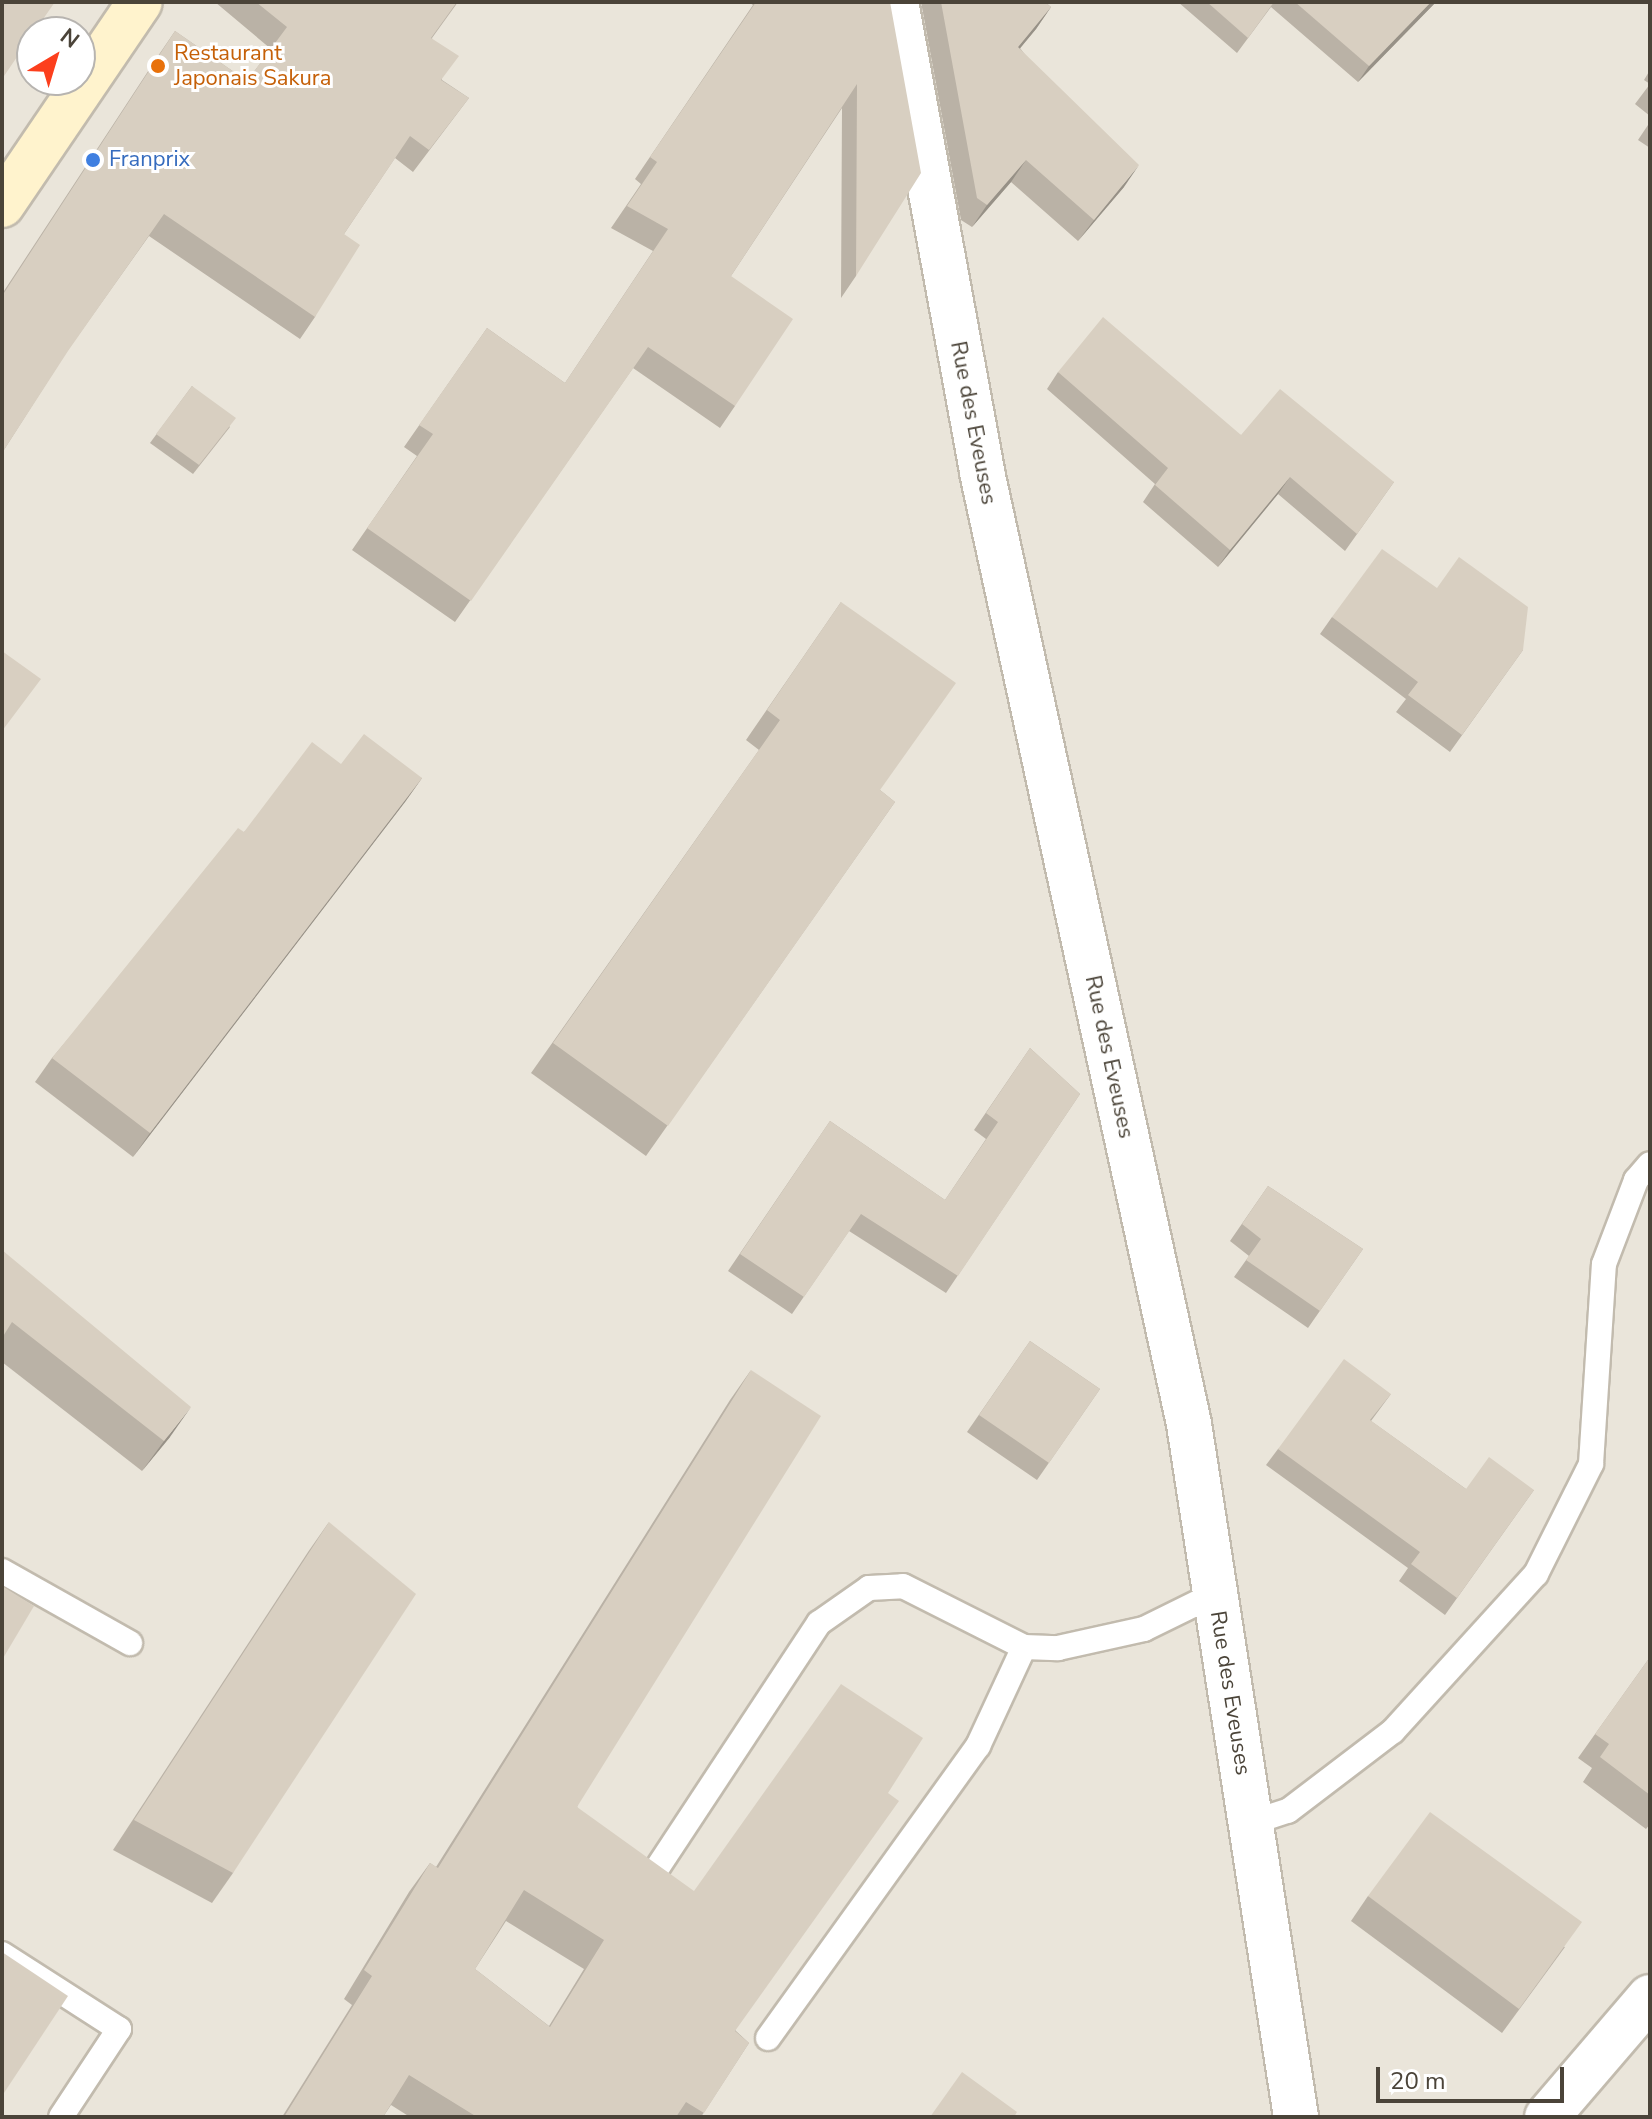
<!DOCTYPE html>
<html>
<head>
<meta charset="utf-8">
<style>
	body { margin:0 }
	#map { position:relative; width:1652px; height:2119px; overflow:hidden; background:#f6f3ec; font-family:"Nunito Sans",sans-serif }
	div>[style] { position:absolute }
	.residential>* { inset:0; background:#eae5da }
	.roads { filter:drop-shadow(2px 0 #c2bbae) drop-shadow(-2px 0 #c2bbae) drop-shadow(0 2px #c2bbae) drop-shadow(0 -2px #c2bbae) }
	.service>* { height:24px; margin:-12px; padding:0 12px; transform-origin:12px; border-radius:12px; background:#fff }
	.minor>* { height:44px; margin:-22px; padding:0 22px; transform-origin:22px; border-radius:22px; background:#fff }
	.secondary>* { height:44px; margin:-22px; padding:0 22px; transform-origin:22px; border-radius:22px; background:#fff3cd }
	.wall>* { inset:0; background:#bab2a6 }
	.shaded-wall>* { inset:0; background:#979187 }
	.building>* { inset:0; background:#d8cfc1 }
	.dots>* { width:22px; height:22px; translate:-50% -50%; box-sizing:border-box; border:4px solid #fff; border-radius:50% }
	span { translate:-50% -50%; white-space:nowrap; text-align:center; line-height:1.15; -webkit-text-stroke:6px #fff; paint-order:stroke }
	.food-label { font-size:22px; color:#c56008 }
	.left { translate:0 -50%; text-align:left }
	.shop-label { font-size:22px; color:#366cbe }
	.street-label { font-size:22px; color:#4b4439 }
	.frame { position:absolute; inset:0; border:4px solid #4b4439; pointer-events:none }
	.north { position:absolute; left:16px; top:16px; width:80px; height:80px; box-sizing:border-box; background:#fff; border:2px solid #b7b4b0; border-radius:50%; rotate:38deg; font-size:22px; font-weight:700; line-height:32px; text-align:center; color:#4b4439 }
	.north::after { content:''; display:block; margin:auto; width:28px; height:36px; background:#fc3f1d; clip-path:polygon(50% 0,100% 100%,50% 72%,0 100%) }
	.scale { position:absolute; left:1376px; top:2067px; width:188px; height:36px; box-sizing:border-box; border:4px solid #4b4439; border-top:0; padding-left:10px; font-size:24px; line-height:28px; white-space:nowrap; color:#4b4439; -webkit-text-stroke:6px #fff; paint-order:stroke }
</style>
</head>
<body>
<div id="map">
	<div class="residential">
		<div style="clip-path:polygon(evenodd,2px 2px,1650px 2px,1650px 2117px,2px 2117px,2px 2px,32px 32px,80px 32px,80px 80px,32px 80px,32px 32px)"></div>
	</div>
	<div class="roads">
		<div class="service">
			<div style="left:2px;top:1571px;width:147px;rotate:29.4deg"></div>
			<div style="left:1250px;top:1823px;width:40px;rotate:-18deg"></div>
			<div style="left:1288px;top:1811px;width:132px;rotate:-37.3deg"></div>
			<div style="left:1393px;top:1731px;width:212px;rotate:-47.7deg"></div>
			<div style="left:1536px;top:1574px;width:123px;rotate:-63.4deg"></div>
			<div style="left:1591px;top:1464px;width:200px;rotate:-86.3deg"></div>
			<div style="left:1604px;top:1264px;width:90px;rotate:-69.1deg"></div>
			<div style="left:1636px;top:1180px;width:21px;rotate:-49deg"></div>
			<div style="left:652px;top:1876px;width:303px;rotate:-56.6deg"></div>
			<div style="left:819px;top:1623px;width:61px;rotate:-35deg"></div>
			<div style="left:869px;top:1588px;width:34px;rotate:-3deg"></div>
			<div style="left:903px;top:1586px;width:136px;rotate:26.8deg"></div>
			<div style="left:1024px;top:1647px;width:34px;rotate:2deg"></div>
			<div style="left:1058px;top:1648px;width:88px;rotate:-12.5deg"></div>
			<div style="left:1144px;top:1629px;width:79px;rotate:-26.2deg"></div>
			<div style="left:2px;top:1954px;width:139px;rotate:32.7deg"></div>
			<div style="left:119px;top:2029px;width:105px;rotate:123.4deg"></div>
			<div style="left:768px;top:2038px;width:360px;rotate:-54.3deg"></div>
			<div style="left:978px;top:1746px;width:109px;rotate:-65.1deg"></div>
		</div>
		<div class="minor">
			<div style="left:896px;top:2px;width:478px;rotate:79.6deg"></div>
			<div style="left:982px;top:472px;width:974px;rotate:77.73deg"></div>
			<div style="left:1189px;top:1424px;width:701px;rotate:81.22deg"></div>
			<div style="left:1547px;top:2117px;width:158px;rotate:-49.4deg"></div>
		</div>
		<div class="secondary">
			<div style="left:2px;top:205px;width:245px;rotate:-55.8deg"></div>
		</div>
	</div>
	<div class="wall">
		<div style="clip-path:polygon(215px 2px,458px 2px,432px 38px,442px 80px,469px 98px,413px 172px,395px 158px,344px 234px,315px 317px,300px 339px,149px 236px,65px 354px,2px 453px,2px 294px,160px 53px,175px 31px,247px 81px,271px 49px)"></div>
		<div style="clip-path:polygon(749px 2px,890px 2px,856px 276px,841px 298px,842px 108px,731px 276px,735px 406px,720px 428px,633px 368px,455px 622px,352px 550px,417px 456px,404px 447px,487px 328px,565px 383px,653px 251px,611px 228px,641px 184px,635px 179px,753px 5px)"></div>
		<div style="clip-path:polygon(921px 2px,1045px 2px,1051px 7px,1036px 29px,1020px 48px,1124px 187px,1078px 241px,1011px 182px,972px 227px,961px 220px)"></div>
		<div style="clip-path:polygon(1178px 2px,1436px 2px,1358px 82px,1271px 7px,1237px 53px)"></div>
		<div style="clip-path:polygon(1650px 70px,1650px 116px,1635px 104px,1650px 84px,1644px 80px)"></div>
		<div style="clip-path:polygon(1650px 122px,1650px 148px,1638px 140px)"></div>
		<div style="clip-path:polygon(1058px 372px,1241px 435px,1394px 482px,1345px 551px,1278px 494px,1218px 567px,1143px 502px,1155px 484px,1047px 389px)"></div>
		<div style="clip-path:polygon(192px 386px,230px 427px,193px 474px,150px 443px)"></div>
		<div style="clip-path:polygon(841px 602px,880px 790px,895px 802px,646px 1156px,531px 1073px,759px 750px,746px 740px)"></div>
		<div style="clip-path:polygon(1332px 617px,1523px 650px,1450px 752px,1396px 712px,1406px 699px,1320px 634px)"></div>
		<div style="clip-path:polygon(341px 764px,422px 778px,405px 802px,133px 1157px,35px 1082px,52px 1058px,244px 832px)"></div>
		<div style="clip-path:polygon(1030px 1048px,1080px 1094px,946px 1293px,849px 1231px,792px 1314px,728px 1271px,830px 1121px,945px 1200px,986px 1139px,974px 1130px)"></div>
		<div style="clip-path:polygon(1268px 1186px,1363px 1249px,1308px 1328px,1234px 1277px,1249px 1256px,1230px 1241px)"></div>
		<div style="clip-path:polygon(2px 1250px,170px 1437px,142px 1471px,2px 1362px)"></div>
		<div style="clip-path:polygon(1030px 1341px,1100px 1389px,1037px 1480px,967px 1432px)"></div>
		<div style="clip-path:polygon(evenodd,751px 1370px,577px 1807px,736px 2031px,749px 2043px,701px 2117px,410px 2117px,391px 2105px,383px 2117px,282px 2117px,352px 2005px,344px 1999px,409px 1892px,430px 1863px,436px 1867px,730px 1400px,751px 1370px,506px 1921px,584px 1969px,549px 2026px,475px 1969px,506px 1921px)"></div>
		<div style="clip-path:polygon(1391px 1394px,1371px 1421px,1466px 1489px,1534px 1490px,1445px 1615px,1399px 1581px,1408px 1568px,1266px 1465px,1278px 1449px)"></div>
		<div style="clip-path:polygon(329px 1522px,233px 1873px,212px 1903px,113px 1850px,308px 1552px)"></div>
		<div style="clip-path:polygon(1650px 1657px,1650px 1824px,1646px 1829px,1583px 1782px,1592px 1768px,1578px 1758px)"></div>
		<div style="clip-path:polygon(1368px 1896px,1565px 1947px,1502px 2033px,1351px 1921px)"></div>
	</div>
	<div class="shaded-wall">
		<div style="clip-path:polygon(1431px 2px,1436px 2px,1358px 82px,1369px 66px)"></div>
		<div style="clip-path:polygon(1051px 7px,1036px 29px,1003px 69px,1018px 47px)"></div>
		<div style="clip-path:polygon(1026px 160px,1011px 182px,972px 227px,987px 205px)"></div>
		<div style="clip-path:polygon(1139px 165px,1124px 187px,1078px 241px,1094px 220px)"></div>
		<div style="clip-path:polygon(1290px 477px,1278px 494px,1218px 567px,1230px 550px)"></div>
		<div style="clip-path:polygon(422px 778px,405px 802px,133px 1157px,150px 1133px)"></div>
		<div style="clip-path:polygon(191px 1407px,170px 1437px,142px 1471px,164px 1441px)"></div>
	</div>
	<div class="building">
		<div style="clip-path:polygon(2px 2px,55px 2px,34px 32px,32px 32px,32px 35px,2px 79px)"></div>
		<div style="clip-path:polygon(256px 2px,457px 2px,431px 38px,459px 56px,441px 80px,469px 98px,429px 150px,410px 136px,344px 234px,360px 245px,315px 317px,164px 214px,68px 351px,2px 453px,2px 296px,175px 31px,247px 81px,287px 27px)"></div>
		<div style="clip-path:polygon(756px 2px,890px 2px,921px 173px,856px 276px,857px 84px,731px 276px,793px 319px,735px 406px,648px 347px,471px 601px,367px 528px,433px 434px,419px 425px,487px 328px,565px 383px,668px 229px,627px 206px,657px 162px,650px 157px)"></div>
		<div style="clip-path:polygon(941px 2px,1045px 2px,1051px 7px,1018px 47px,1139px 165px,1094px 220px,1026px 160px,987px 205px,977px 198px)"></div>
		<div style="clip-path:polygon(1207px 2px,1274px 2px,1248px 38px)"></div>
		<div style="clip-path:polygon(1295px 2px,1431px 2px,1369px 66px)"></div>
		<div style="clip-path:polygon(1103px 317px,1241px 435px,1280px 389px,1394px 482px,1357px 534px,1290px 477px,1230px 550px,1155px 485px,1168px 468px,1058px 372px)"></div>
		<div style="clip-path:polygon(192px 386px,236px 418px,199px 465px,156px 434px)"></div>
		<div style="clip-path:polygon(1382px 549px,1437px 588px,1459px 557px,1528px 607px,1523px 650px,1462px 735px,1408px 695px,1418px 682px,1332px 617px)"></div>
		<div style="clip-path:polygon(841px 602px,956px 683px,880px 790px,895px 802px,668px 1126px,553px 1043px,780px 720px,767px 710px)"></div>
		<div style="clip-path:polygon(2px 651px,41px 679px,2px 731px)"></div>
		<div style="clip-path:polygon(364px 734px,422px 778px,150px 1133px,52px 1058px,238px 828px,244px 832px,312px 742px,341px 764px)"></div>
		<div style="clip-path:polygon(1030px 1048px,1080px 1094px,958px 1276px,861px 1214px,804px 1297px,740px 1254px,830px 1121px,945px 1200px,998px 1122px,986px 1113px)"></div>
		<div style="clip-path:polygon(1268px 1186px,1363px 1249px,1320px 1311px,1246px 1260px,1261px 1239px,1242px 1224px)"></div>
		<div style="clip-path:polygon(2px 1250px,191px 1407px,164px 1441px,12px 1322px,2px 1338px)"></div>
		<div style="clip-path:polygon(1030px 1341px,1100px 1389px,1049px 1463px,979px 1415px)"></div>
		<div style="clip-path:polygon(1344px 1359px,1391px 1394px,1370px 1420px,1466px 1489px,1489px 1457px,1534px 1490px,1457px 1598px,1411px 1564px,1420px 1552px,1278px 1449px)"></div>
		<div style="clip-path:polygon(evenodd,751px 1370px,821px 1416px,577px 1807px,694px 1891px,841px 1684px,923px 1738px,888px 1793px,899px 1801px,735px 2031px,749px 2043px,704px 2113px,686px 2102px,676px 2117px,477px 2117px,409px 2075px,383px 2117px,284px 2117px,372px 1976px,364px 1970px,430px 1863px,438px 1868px,751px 1370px,524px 1890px,604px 1940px,550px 2027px,475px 1969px,524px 1890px)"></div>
		<div style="clip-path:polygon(329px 1522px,416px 1594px,233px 1873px,134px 1820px)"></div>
		<div style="clip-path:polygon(2px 1586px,34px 1606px,2px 1660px)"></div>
		<div style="clip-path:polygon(1650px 1657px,1650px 1795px,1600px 1757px,1609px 1744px,1595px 1734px)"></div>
		<div style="clip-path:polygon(1430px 1812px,1582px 1922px,1519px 2009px,1368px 1896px)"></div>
		<div style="clip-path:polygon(2px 1952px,68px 1996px,2px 2096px)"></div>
		<div style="clip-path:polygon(962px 2072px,1017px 2112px,1014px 2117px,930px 2117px)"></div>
	</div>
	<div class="dots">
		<div style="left:158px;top:66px;background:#e8710a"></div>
		<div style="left:93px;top:160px;background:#3f7fe0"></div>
	</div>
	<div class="food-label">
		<span class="left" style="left:174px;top:66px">Restaurant<br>Japonais Sakura</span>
	</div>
	<div class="shop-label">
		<span class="left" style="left:109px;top:160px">Franprix</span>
	</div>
	<div class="street-label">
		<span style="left:973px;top:423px;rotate:79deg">Rue des Eveuses</span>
		<span style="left:1109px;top:1057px;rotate:78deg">Rue des Eveuses</span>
		<span style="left:1230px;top:1693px;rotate:81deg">Rue des Eveuses</span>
	</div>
	<div class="frame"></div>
	<div class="north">N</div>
	<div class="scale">20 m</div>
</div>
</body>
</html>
